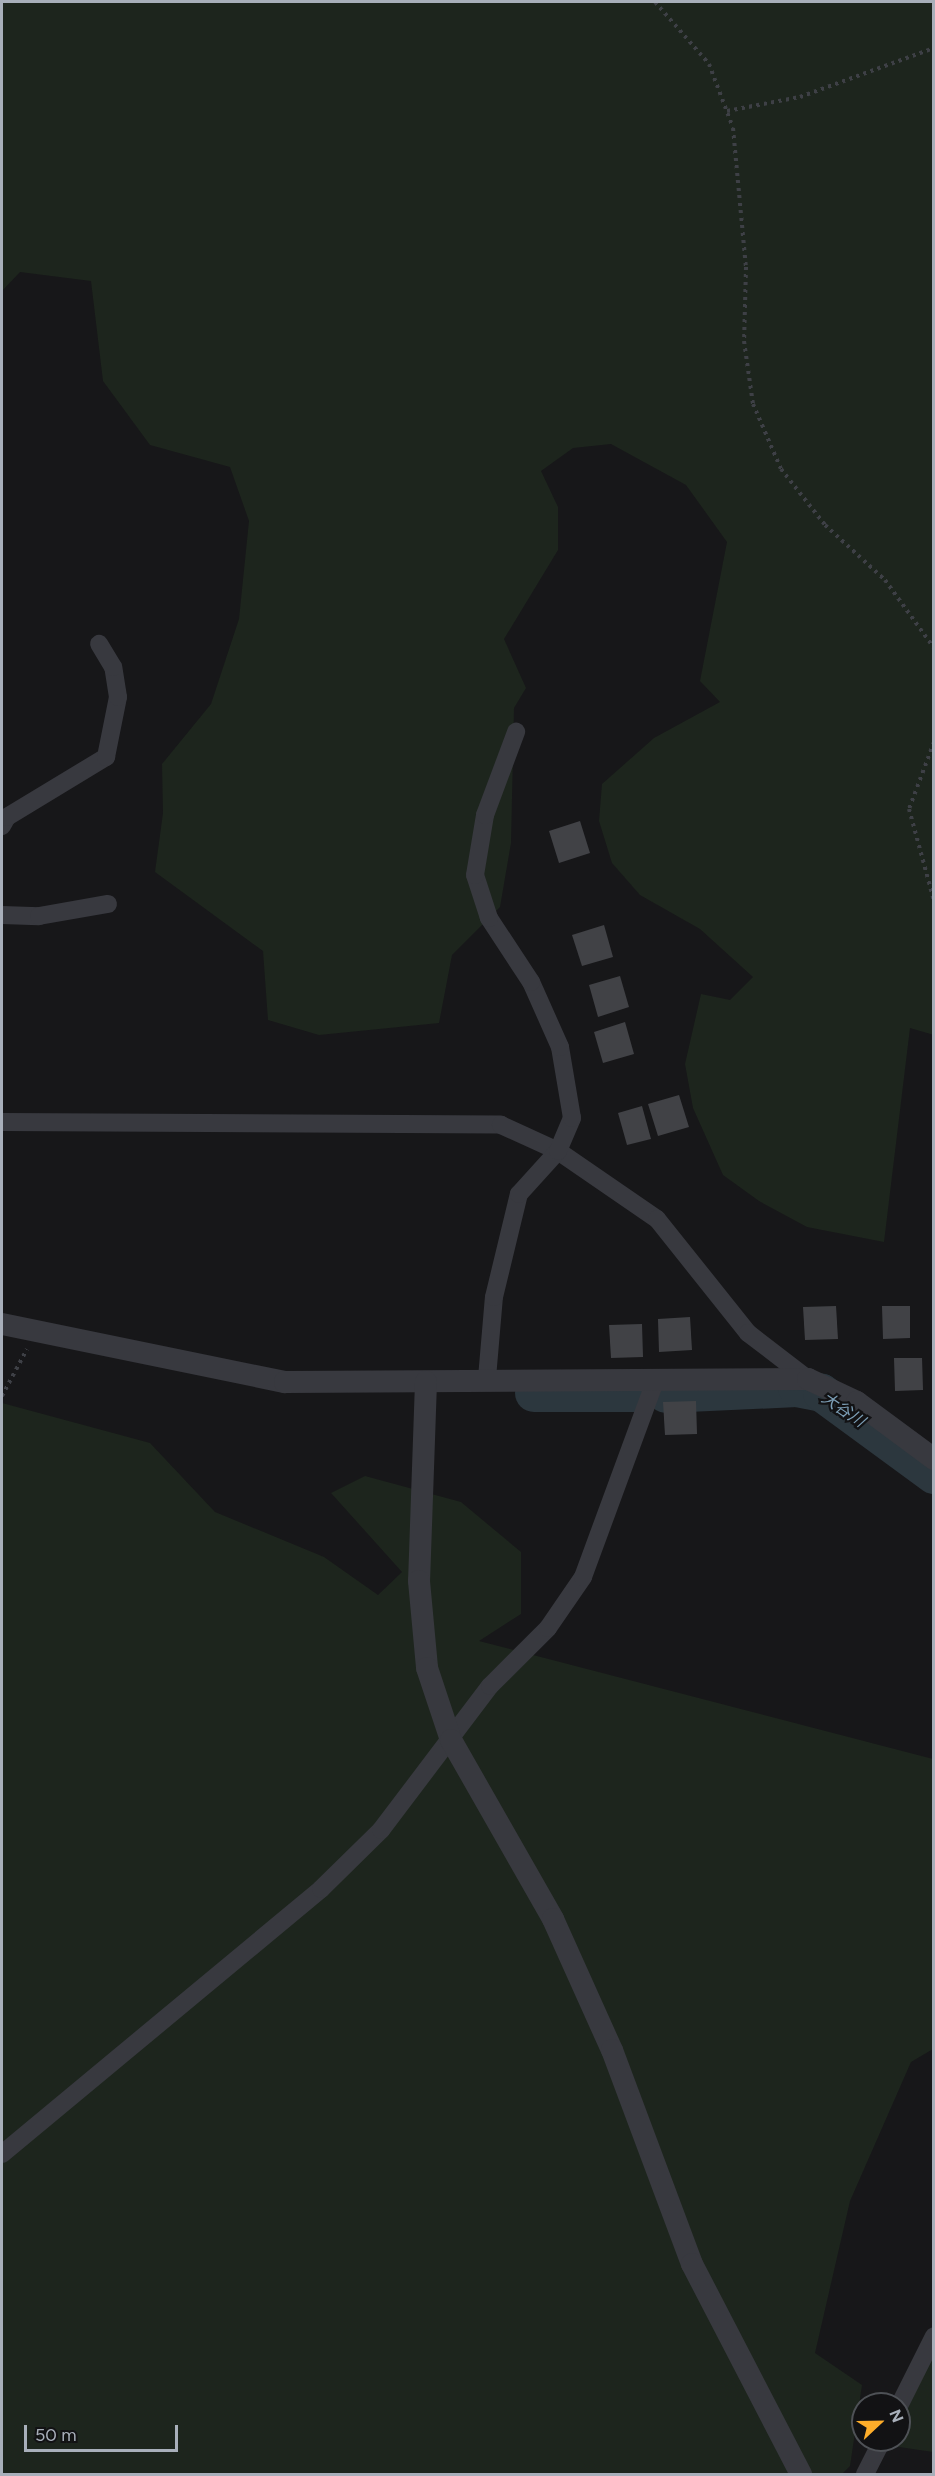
<!DOCTYPE html>
<html>
<head>
<meta charset="utf-8">
<style>
	body { margin:0 }
	#map { position:relative; width:935px; height:2476px; overflow:hidden; background:#171719; font-family:Figtree,"Noto Sans JP",sans-serif }
	div>[style] { position:absolute }
	.green>* { inset:0; background:#1d251d }
	.river>* { height:38px; margin:-19px; padding:0 19px; transform-origin:19px; border-radius:19px; background:#2c373e }
	.building>* { inset:0; background:#414246 }
	.path>* { height:4px; margin-top:-2px; transform-origin:0; background:repeating-linear-gradient(90deg,#3e4046 0 3px,transparent 0 7.5px) }
	.minor>* { height:18px; margin:-9px; padding:0 9px; transform-origin:9px; border-radius:9px; background:#38393f }
	.tertiary>* { height:22px; margin:-11px; padding:0 11px; transform-origin:11px; border-radius:11px; background:#38393f }
	span { translate:-50% -50%; white-space:nowrap; text-align:center; line-height:1.15; -webkit-text-stroke:4.5px #121214; paint-order:stroke }
	.water-label { font-size:16px; color:#7d9fb7; font-style:italic }
	.frame { position:absolute; inset:0; border:3px solid #a8afba; pointer-events:none }
	.north { position:absolute; left:851px; top:2392px; width:60px; height:60px; box-sizing:border-box; background:#121214; border:2px solid #4e5156; border-radius:50%; rotate:68deg; font-size:16px; font-weight:700; line-height:24px; text-align:center; color:#a8afba }
	.north::after { content:''; display:block; margin:auto; width:21px; height:27px; background:#fead2a; clip-path:polygon(50% 0,100% 100%,50% 72%,0 100%) }
	.scale { position:absolute; left:24px; top:2425px; width:154px; height:27px; box-sizing:border-box; border:3px solid #a8afba; border-top:0; padding-left:8px; font-size:18px; line-height:21px; white-space:nowrap; color:#a8afba; -webkit-text-stroke:4px #121214; paint-order:stroke }
</style>
</head>
<body>
<div id="map">
	<div class="green">
		<div style="clip-path:polygon(2px 2px,933px 2px,934px 1035px,910px 1028px,884px 1242px,807px 1227px,759px 1201px,723px 1175px,693px 1108px,685px 1064px,701px 994px,730px 1000px,753px 977px,700px 929px,640px 895px,612px 863px,599px 821px,602px 784px,654px 738px,720px 702px,700px 681px,727px 542px,686px 485px,611px 444px,573px 448px,541px 471px,558px 507px,558px 550px,504px 639px,526px 688px,514px 708px,511px 843px,500px 907px,452px 955px,439px 1023px,319px 1035px,268px 1020px,263px 951px,155px 872px,163px 813px,162px 764px,211px 704px,239px 619px,249px 521px,230px 467px,150px 445px,103px 381px,91px 281px,20px 272px,2px 291px)"></div>
		<div style="clip-path:polygon(2px 1403px,150px 1443px,215px 1512px,324px 1557px,378px 1595px,402px 1572px,331px 1493px,365px 1476px,461px 1502px,521px 1552px,521px 1614px,479px 1641px,933px 1759px,933px 2049px,911px 2062px,850px 2201px,815px 2353px,862px 2385px,850px 2466px,842px 2474px,2px 2474px)"></div>
		<div style="clip-path:polygon(933px 2350px,933px 2452px,886px 2445px,899px 2440px,899px 2419px)"></div>
	</div>
	<div class="river">
		<div style="left:534px;top:1393px;width:102px"></div>
		<div style="left:666px;top:1394px;width:131px;rotate:-2.6deg"></div>
		<div style="left:797px;top:1388px;width:25px;rotate:11deg"></div>
		<div style="left:822px;top:1393px;width:139px;rotate:36.2deg"></div>
	</div>
	<div class="building">
		<div style="clip-path:polygon(580px 821px,590px 853px,559px 863px,549px 831px)"></div>
		<div style="clip-path:polygon(604px 925px,613px 957px,582px 966px,572px 935px)"></div>
		<div style="clip-path:polygon(620px 976px,629px 1007px,598px 1017px,589px 985px)"></div>
		<div style="clip-path:polygon(625px 1022px,634px 1054px,603px 1063px,594px 1032px)"></div>
		<div style="clip-path:polygon(679px 1095px,689px 1127px,658px 1136px,648px 1104px)"></div>
		<div style="clip-path:polygon(642px 1106px,651px 1139px,627px 1145px,618px 1113px)"></div>
		<div style="clip-path:polygon(836px 1306px,838px 1339px,805px 1340px,803px 1307px)"></div>
		<div style="clip-path:polygon(882px 1306px,910px 1306px,910px 1338px,883px 1339px)"></div>
		<div style="clip-path:polygon(690px 1317px,692px 1350px,659px 1352px,658px 1319px)"></div>
		<div style="clip-path:polygon(642px 1324px,643px 1357px,611px 1358px,609px 1325px)"></div>
		<div style="clip-path:polygon(894px 1358px,922px 1358px,923px 1390px,895px 1391px)"></div>
		<div style="clip-path:polygon(696px 1401px,697px 1434px,665px 1435px,663px 1402px)"></div>
	</div>
	<div class="path">
		<div style="left:655px;top:2px;width:82px;rotate:48.9deg"></div>
		<div style="left:709px;top:64px;width:68px;rotate:69.4deg"></div>
		<div style="left:733px;top:128px;width:140px;rotate:84.7deg"></div>
		<div style="left:746px;top:267px;width:74px;rotate:91.5deg"></div>
		<div style="left:744px;top:341px;width:64px;rotate:81.9deg"></div>
		<div style="left:753px;top:404px;width:71px;rotate:66.7deg"></div>
		<div style="left:781px;top:469px;width:71px;rotate:51.8deg"></div>
		<div style="left:825px;top:525px;width:81px;rotate:42.5deg"></div>
		<div style="left:885px;top:580px;width:84px;rotate:54.2deg"></div>
		<div style="left:727px;top:111px;width:74px;rotate:-10.9deg"></div>
		<div style="left:800px;top:97px;width:143px;rotate:-20.1deg"></div>
		<div style="left:934px;top:742px;width:72px;rotate:110.5deg"></div>
		<div style="left:909px;top:809px;width:95px;rotate:74.8deg"></div>
		<div style="left:2px;top:1396px;width:53px;rotate:-62deg"></div>
	</div>
	<div class="minor">
		<div style="left:2px;top:826px;width:10px;rotate:-61deg"></div>
		<div style="left:7px;top:817px;width:116px;rotate:-31.2deg"></div>
		<div style="left:106px;top:757px;width:61px;rotate:-78.7deg"></div>
		<div style="left:118px;top:697px;width:30px;rotate:-99deg"></div>
		<div style="left:113px;top:667px;width:27px;rotate:-121deg"></div>
		<div style="left:2px;top:915px;width:37px;rotate:2deg"></div>
		<div style="left:39px;top:916px;width:70px;rotate:-9.9deg"></div>
		<div style="left:2px;top:1122px;width:499px;rotate:0.3deg"></div>
		<div style="left:501px;top:1125px;width:63px;rotate:24.5deg"></div>
		<div style="left:558px;top:1151px;width:120px;rotate:34.5deg"></div>
		<div style="left:657px;top:1219px;width:146px;rotate:51.4deg"></div>
		<div style="left:748px;top:1333px;width:76px;rotate:37.5deg"></div>
		<div style="left:487px;top:1378px;width:81px;rotate:-85.1deg"></div>
		<div style="left:494px;top:1297px;width:106px;rotate:-76.4deg"></div>
		<div style="left:519px;top:1194px;width:58px;rotate:-47.8deg"></div>
		<div style="left:558px;top:1151px;width:36px;rotate:-67deg"></div>
		<div style="left:572px;top:1118px;width:72px;rotate:-99.6deg"></div>
		<div style="left:560px;top:1047px;width:71px;rotate:-114deg"></div>
		<div style="left:531px;top:982px;width:77px;rotate:-123.3deg"></div>
		<div style="left:489px;top:918px;width:45px;rotate:-108deg"></div>
		<div style="left:475px;top:875px;width:61px;rotate:-80.5deg"></div>
		<div style="left:485px;top:815px;width:89px;rotate:-69.5deg"></div>
		<div style="left:2px;top:2154px;width:415px;rotate:-39.7deg"></div>
		<div style="left:321px;top:1889px;width:84px;rotate:-44.5deg"></div>
		<div style="left:381px;top:1830px;width:181px;rotate:-52.9deg"></div>
		<div style="left:490px;top:1686px;width:82px;rotate:-45deg"></div>
		<div style="left:548px;top:1628px;width:62px;rotate:-55.5deg"></div>
		<div style="left:583px;top:1577px;width:209px;rotate:-69.8deg"></div>
		<div style="left:899px;top:2406px;width:78px;rotate:-63.4deg"></div>
		<div style="left:865px;top:2474px;width:38px;rotate:-63deg"></div>
	</div>
	<div class="tertiary">
		<div style="left:2px;top:1324px;width:289px;rotate:11.6deg"></div>
		<div style="left:285px;top:1382px;width:523px;rotate:-0.33deg"></div>
		<div style="left:808px;top:1379px;width:54px;rotate:25.1deg"></div>
		<div style="left:857px;top:1402px;width:96px;rotate:36.5deg"></div>
		<div style="left:426px;top:1382px;width:199px;rotate:92deg"></div>
		<div style="left:419px;top:1581px;width:87px;rotate:84.7deg"></div>
		<div style="left:427px;top:1668px;width:76px;rotate:71.6deg"></div>
		<div style="left:451px;top:1740px;width:206px;rotate:60.3deg"></div>
		<div style="left:553px;top:1919px;width:144px;rotate:65.8deg"></div>
		<div style="left:612px;top:2050px;width:228px;rotate:69.5deg"></div>
		<div style="left:692px;top:2264px;width:237px;rotate:62.6deg"></div>
	</div>
	<div class="water-label">
		<span style="left:843px;top:1410px;rotate:34deg">大谷川</span>
	</div>
	<div class="frame"></div>
	<div class="north">N</div>
	<div class="scale">50 m</div>
</div>
</body>
</html>
